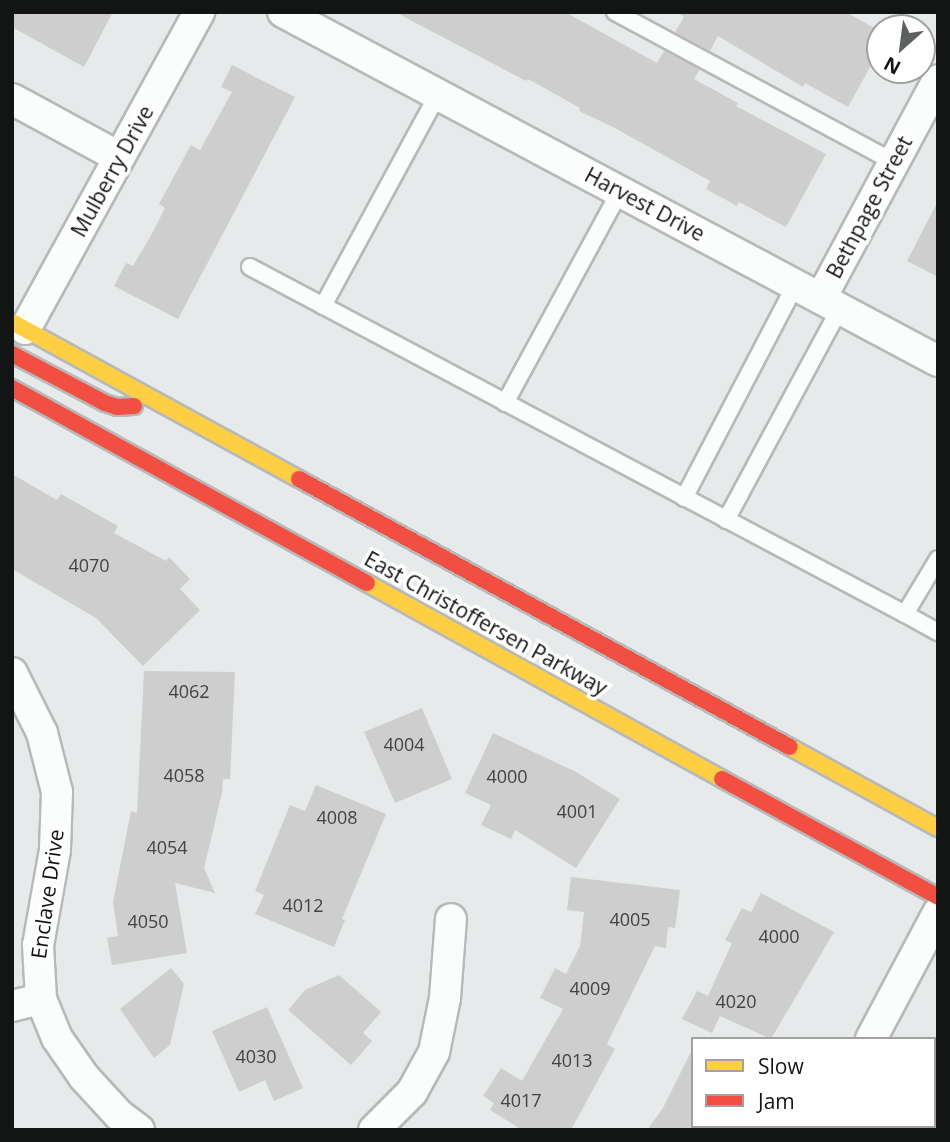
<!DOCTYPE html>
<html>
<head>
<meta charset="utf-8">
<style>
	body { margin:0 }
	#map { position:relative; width:950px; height:1142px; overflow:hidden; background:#e7eaea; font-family:"Open Sans",sans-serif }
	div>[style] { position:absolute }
	.building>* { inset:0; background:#cecece }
	.roads { filter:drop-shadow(2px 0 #b7b9b9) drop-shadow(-2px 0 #b7b9b9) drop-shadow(0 2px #b7b9b9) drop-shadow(0 -2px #b7b9b9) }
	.lane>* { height:16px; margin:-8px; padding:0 8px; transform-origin:8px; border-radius:8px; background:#fbfcfc }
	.street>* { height:30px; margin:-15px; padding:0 15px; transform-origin:15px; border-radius:15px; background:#fbfcfc }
	.slow>* { height:16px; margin:-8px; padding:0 8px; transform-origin:8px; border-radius:8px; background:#ffcf43 }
	.jam>* { height:16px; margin:-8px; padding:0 8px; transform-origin:8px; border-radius:8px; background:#f24e42 }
	span { translate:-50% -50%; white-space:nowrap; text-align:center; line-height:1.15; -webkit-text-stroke:7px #fff; paint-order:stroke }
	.number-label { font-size:18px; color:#424343 }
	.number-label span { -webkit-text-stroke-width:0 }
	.street-label { font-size:21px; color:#131515 }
	.frame { position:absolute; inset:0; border:14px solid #131515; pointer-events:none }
	.legend { position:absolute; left:691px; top:1037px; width:245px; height:91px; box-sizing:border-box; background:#fff; border:2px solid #a1a1a1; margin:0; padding:9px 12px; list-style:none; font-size:21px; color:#131515 }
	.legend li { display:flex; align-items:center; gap:14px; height:35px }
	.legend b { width:35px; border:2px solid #a1a1a1 }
	.north { position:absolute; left:866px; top:14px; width:70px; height:70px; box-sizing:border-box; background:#fff; border:2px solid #a1a1a1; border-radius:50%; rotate:208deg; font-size:19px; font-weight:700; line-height:28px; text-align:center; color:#131515 }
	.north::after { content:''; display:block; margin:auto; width:24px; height:32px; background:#5d6060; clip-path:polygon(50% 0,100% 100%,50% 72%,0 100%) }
</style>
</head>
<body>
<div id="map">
	<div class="building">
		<div style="clip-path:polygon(12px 12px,113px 12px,84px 67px,12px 27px)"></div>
		<div style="clip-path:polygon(395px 12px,565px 12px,657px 63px,664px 51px,700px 69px,694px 79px,738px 103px,736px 106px,826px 154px,786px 227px,739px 202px,737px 206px,706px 189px,710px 181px,613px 127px,579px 111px,580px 108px,528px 79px,526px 81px)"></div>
		<div style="clip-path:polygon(676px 12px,846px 12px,880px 31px,880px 49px,848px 107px,805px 83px,803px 87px,718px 36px,710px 51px,675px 32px,684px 17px)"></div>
		<div style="clip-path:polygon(232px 65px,295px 97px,178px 319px,114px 286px,126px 263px,133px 266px,154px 230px,165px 208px,159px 204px,191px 145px,200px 150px,232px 92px,221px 87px)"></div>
		<div style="clip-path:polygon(938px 201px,938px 277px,907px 261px)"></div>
		<div style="clip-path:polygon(12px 474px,57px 500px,61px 494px,118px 526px,114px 533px,166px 561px,169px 557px,190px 579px,180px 589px,200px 610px,143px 666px,96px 618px,12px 569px)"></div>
		<div style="clip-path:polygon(144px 671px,235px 672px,230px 779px,223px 779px,222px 793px,204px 868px,215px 893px,175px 883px,187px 953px,112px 965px,107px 938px,118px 936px,113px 902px,131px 811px,137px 813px)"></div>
		<div style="clip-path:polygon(422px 708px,452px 779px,395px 803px,364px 732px)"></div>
		<div style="clip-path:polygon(493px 733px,576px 772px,620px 799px,576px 868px,515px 830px,511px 839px,481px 825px,491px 805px,465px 793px)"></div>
		<div style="clip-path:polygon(316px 785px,386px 814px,342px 919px,345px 920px,334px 947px,255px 914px,264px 895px,255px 891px,290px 805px,305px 811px)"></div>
		<div style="clip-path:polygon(571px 877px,680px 890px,675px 928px,668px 927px,666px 948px,655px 946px,607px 1044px,615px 1049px,571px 1130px,522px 1130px,490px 1110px,494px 1103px,483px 1096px,501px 1068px,522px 1081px,563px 1009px,540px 998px,555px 968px,566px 974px,580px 946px,584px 912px,567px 910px)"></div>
		<div style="clip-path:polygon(761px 893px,834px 932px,771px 1039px,720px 1016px,712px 1033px,682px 1019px,697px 991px,708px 996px,732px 943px,725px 940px,742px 908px,751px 912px)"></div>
		<div style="clip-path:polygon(171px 968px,184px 984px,170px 1045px,154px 1058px,120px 1009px)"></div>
		<div style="clip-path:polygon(339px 975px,381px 1012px,363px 1033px,372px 1041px,351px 1065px,288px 1010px,305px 990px)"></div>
		<div style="clip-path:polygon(267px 1007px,303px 1088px,274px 1101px,265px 1080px,239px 1092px,212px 1031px)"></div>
		<div style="clip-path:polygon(693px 1048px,693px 1130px,647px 1130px,663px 1108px)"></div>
	</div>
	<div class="roads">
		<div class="lane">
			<div style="left:615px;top:12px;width:317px;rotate:28.3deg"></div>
			<div style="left:250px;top:267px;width:741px;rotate:27.91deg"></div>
			<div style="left:323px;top:306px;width:241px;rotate:-61.5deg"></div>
			<div style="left:505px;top:403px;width:241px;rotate:-61.5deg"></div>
			<div style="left:684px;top:498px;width:242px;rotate:-62.4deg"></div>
			<div style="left:726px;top:520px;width:241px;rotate:-61.7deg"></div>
			<div style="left:938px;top:559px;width:64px;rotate:121deg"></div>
			<div style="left:905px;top:614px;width:38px;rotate:29deg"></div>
		</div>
		<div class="street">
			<div style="left:283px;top:12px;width:742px;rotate:28.05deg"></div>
			<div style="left:12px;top:99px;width:122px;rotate:28.5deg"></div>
			<div style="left:821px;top:298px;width:247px;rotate:-61.8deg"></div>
			<div style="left:25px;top:329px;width:362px;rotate:-61.2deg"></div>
			<div style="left:12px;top:673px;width:67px;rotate:63.4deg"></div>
			<div style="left:42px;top:733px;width:61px;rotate:75.7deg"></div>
			<div style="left:57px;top:792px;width:58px;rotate:92deg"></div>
			<div style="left:55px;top:850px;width:97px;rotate:100.1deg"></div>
			<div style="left:38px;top:945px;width:54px;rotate:86.8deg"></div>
			<div style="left:41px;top:999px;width:42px;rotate:67.7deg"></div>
			<div style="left:57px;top:1038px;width:47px;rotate:55.3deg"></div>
			<div style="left:84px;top:1077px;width:52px;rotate:47.4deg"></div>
			<div style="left:119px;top:1115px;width:25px;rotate:37deg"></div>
			<div style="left:12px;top:1006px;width:30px;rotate:-14deg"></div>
			<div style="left:871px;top:1039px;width:143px;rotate:-62deg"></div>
			<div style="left:374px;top:1130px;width:54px;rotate:-45deg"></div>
			<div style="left:412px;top:1092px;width:46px;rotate:-61.2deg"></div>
			<div style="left:434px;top:1052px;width:55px;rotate:-78.5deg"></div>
			<div style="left:445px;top:998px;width:79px;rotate:-85.7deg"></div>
			<div style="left:822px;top:1130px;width:4px;rotate:-63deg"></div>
		</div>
		<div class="slow">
			<div style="left:12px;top:322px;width:327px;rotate:28.7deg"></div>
			<div style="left:367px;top:583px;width:406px;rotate:28.9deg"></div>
			<div style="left:790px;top:747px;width:169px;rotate:28.7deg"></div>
		</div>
		<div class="jam">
			<div style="left:12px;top:354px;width:105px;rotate:27.8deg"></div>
			<div style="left:105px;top:403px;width:13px;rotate:18deg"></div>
			<div style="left:117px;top:407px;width:17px;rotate:-3deg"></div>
			<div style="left:12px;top:388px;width:405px;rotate:28.8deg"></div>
			<div style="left:299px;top:479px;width:559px;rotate:28.63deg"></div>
			<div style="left:722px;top:779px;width:246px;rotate:28.6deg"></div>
		</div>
	</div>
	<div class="number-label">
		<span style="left:89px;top:565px">4070</span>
		<span style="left:189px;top:691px">4062</span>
		<span style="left:404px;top:744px">4004</span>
		<span style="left:184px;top:775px">4058</span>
		<span style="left:507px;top:776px">4000</span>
		<span style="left:577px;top:811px">4001</span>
		<span style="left:337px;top:817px">4008</span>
		<span style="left:167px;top:847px">4054</span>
		<span style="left:303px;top:905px">4012</span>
		<span style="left:630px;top:919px">4005</span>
		<span style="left:148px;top:921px">4050</span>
		<span style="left:779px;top:936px">4000</span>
		<span style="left:590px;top:988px">4009</span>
		<span style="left:736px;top:1001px">4020</span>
		<span style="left:256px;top:1056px">4030</span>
		<span style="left:572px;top:1060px">4013</span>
		<span style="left:521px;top:1100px">4017</span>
	</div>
	<div class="street-label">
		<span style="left:112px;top:171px;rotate:-61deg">Mulberry Drive</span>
		<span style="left:645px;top:204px;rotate:28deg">Harvest Drive</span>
		<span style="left:869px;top:207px;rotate:-62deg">Bethpage Street</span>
		<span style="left:486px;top:623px;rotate:29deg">East Christoffersen Parkway</span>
		<span style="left:47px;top:894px;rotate:-82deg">Enclave Drive</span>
	</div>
	<div class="frame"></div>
	<ul class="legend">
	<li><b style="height:9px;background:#ffcf43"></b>Slow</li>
	<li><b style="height:9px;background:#f24e42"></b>Jam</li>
	</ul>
	<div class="north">N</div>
</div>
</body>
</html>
